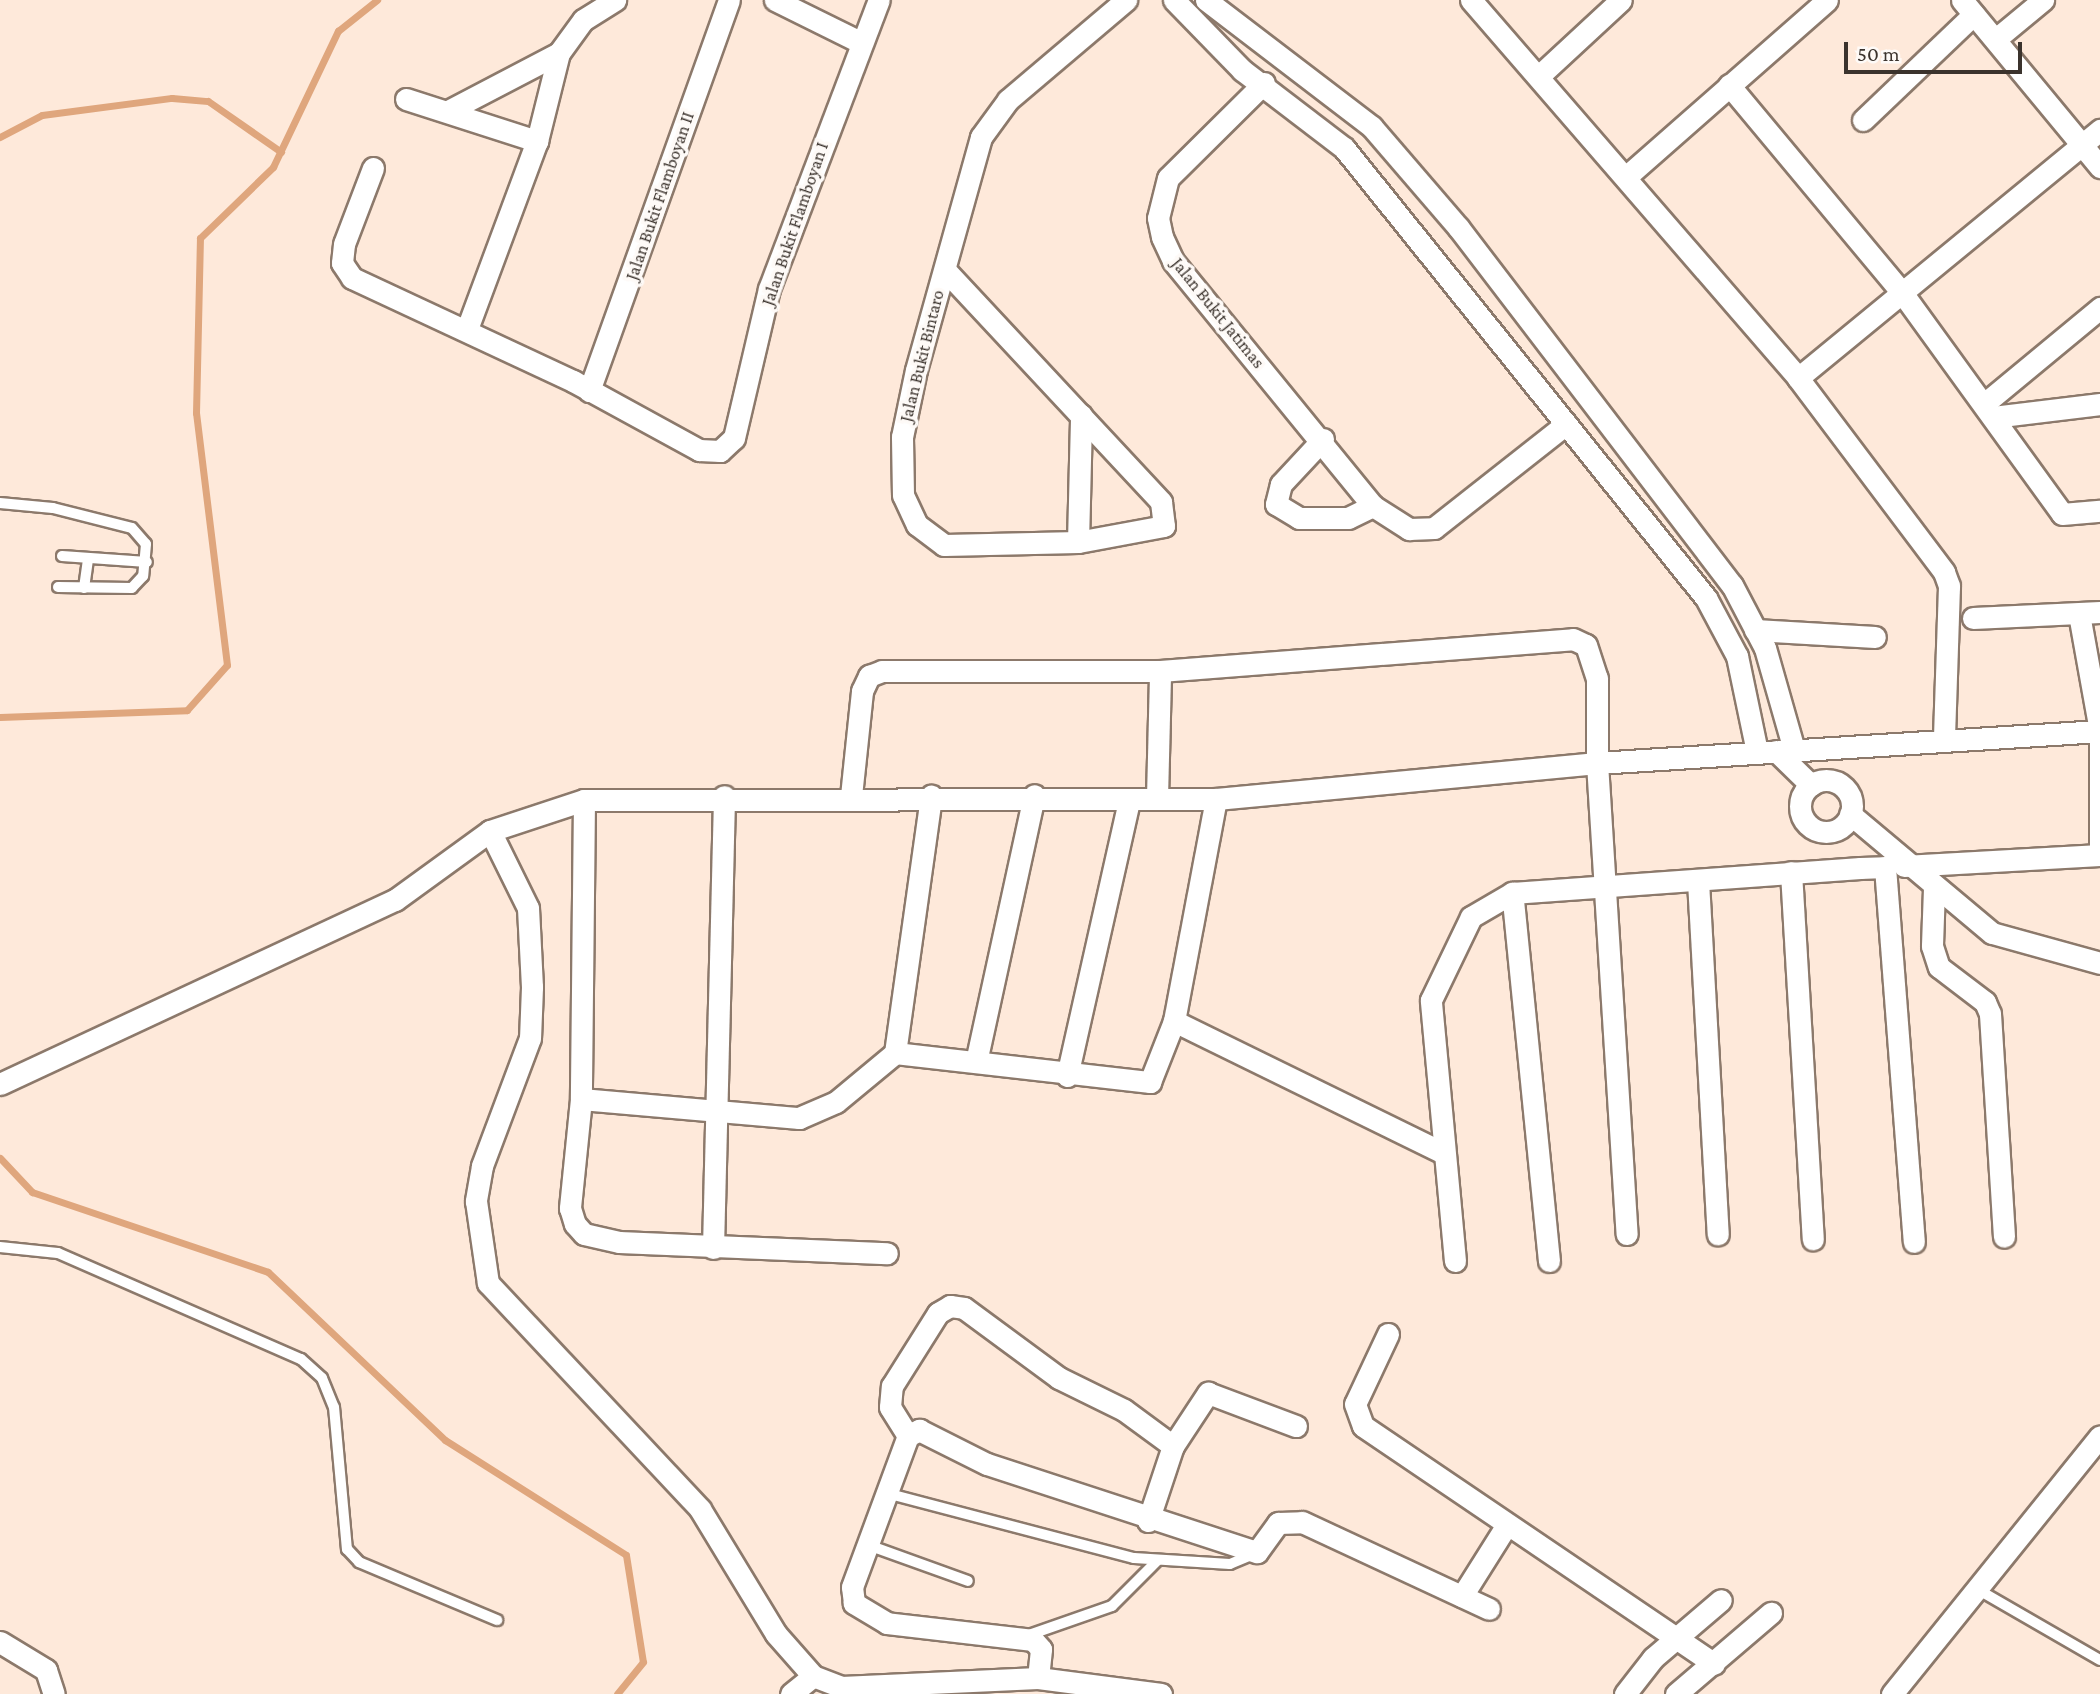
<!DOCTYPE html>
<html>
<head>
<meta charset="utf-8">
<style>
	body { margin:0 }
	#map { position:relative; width:2100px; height:1694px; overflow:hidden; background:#fee9da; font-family:"Crimson Pro",serif }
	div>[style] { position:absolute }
	.stream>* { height:7px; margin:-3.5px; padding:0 3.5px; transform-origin:3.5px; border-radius:3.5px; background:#dfa67d }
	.roads { filter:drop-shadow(2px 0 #8c796b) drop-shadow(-2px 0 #8c796b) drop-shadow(0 2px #8c796b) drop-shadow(0 -2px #8c796b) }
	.lane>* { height:10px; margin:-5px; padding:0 5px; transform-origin:5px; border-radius:5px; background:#fff }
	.street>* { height:21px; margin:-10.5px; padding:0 10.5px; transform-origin:10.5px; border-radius:10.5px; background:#fff }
	.street>.ring { margin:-10.5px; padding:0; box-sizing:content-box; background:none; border:21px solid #fff; border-radius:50% }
	span { translate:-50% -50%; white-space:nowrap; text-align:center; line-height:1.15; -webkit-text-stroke:7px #fefaf7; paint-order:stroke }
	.street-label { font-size:18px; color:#3b332d }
	.scale { position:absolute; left:1844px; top:42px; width:178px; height:32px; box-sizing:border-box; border:4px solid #3b332d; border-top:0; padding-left:9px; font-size:21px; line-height:24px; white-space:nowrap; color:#3b332d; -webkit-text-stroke:5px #fefaf7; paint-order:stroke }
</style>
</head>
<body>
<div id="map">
	<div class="stream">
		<div style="left:0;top:137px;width:47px;rotate:-27.6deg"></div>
		<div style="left:42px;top:115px;width:131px;rotate:-7.5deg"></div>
		<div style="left:172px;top:98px;width:36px;rotate:5deg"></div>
		<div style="left:208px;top:101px;width:89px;rotate:34.9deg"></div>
		<div style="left:0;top:717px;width:187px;rotate:-2.1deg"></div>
		<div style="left:187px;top:710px;width:60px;rotate:-48.4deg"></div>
		<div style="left:227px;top:665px;width:254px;rotate:-97deg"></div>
		<div style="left:196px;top:413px;width:175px;rotate:-88.7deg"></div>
		<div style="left:200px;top:238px;width:102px;rotate:-44.2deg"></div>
		<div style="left:273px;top:167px;width:151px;rotate:-64.5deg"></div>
		<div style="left:338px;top:31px;width:50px;rotate:-38.5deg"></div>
		<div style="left:0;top:1158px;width:47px;rotate:46.7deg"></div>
		<div style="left:32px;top:1192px;width:249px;rotate:18.7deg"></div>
		<div style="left:268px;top:1272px;width:244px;rotate:43.5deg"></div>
		<div style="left:445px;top:1440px;width:214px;rotate:32.4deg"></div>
		<div style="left:626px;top:1555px;width:108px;rotate:81deg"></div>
		<div style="left:643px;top:1662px;width:41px;rotate:129.1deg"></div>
	</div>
	<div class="roads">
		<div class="lane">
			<div style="left:0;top:503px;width:53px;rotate:5.4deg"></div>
			<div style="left:53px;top:508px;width:81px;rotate:14.2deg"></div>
			<div style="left:132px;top:528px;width:21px;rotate:49deg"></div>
			<div style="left:146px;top:544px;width:32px;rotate:95deg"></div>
			<div style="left:143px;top:576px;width:16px;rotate:133deg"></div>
			<div style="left:132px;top:588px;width:74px;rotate:-179.2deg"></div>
			<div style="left:62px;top:556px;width:85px;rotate:4deg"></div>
			<div style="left:84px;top:588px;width:30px;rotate:-82deg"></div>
			<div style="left:0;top:1247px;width:58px;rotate:5.9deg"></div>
			<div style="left:58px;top:1253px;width:265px;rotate:23.6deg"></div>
			<div style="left:301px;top:1359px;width:28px;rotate:42deg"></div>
			<div style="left:322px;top:1378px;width:31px;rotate:68deg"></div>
			<div style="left:334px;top:1407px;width:143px;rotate:84.8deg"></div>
			<div style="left:347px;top:1549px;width:18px;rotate:47deg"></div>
			<div style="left:359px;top:1562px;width:150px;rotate:22.8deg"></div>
			<div style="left:886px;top:1493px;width:256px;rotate:14.7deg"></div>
			<div style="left:1134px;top:1558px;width:96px;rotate:3.6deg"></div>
			<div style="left:1230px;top:1564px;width:28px;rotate:-23deg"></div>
			<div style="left:868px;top:1545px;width:106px;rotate:19.8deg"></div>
			<div style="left:1977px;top:1589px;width:142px;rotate:30deg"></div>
			<div style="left:1026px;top:1636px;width:91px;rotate:-19.2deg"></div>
			<div style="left:1112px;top:1606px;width:65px;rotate:-45deg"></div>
		</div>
		<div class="street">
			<div style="left:775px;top:0;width:95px;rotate:26.3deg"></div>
			<div style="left:1174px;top:0;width:98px;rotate:45.8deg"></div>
			<div style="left:1242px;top:70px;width:128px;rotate:37.4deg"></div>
			<div style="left:1344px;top:148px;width:578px;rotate:51.19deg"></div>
			<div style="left:1706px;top:598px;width:66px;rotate:61.9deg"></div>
			<div style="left:1737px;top:656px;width:98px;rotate:78.2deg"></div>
			<div style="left:1206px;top:0;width:209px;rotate:37.4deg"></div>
			<div style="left:1372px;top:127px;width:132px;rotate:49.3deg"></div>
			<div style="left:1458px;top:227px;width:451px;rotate:52.6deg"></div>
			<div style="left:1732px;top:585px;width:71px;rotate:62.4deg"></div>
			<div style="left:1765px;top:648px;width:106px;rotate:74.1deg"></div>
			<div style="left:1471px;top:0;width:500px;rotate:49.1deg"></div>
			<div style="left:1798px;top:378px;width:243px;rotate:53deg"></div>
			<div style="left:1944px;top:572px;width:15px;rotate:70deg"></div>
			<div style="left:1949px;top:586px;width:154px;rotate:91.9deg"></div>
			<div style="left:1962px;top:0;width:217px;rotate:50.4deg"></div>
			<div style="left:1997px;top:38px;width:60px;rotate:-39.6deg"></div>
			<div style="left:1540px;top:75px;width:110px;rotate:-42.8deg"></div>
			<div style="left:1264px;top:83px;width:135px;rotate:135.3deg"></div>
			<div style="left:1168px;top:178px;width:41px;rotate:104deg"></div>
			<div style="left:1158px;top:218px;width:19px;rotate:78deg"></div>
			<div style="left:1162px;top:237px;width:26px;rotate:65deg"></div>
			<div style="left:1173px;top:261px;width:316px;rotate:50.8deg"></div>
			<div style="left:1373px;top:506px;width:43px;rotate:32.6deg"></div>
			<div style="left:1409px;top:529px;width:25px;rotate:-2deg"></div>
			<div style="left:1434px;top:528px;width:168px;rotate:-38.2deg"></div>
			<div style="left:1729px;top:85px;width:272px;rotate:50.2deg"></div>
			<div style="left:1903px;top:294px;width:271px;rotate:54.1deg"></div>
			<div style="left:2062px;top:514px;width:38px;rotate:-5deg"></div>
			<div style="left:406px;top:99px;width:138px;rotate:17.8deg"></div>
			<div style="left:448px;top:111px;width:125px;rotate:-27.6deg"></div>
			<div style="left:1863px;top:120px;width:153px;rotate:-43.7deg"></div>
			<div style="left:373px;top:168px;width:81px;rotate:110.9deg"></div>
			<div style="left:344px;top:244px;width:19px;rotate:96deg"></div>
			<div style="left:342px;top:263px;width:18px;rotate:56deg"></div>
			<div style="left:352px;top:278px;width:244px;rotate:25deg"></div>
			<div style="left:573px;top:381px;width:144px;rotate:28.7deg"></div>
			<div style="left:699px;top:450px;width:21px;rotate:3deg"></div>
			<div style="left:720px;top:451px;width:19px;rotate:-43deg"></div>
			<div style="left:734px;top:438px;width:153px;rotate:-76.8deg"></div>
			<div style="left:769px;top:289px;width:309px;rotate:-69.2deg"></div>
			<div style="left:1627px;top:176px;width:266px;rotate:-41.3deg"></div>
			<div style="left:945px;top:270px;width:317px;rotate:47deg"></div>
			<div style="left:1161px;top:502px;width:24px;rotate:83deg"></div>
			<div style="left:1164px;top:526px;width:87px;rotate:169.5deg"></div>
			<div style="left:1078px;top:542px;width:134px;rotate:178.7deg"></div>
			<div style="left:944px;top:545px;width:34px;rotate:-143deg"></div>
			<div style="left:917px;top:525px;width:33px;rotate:-115deg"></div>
			<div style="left:903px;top:495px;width:58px;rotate:-91deg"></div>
			<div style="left:902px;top:437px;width:68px;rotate:-78.2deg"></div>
			<div style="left:916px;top:370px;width:242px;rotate:-74.4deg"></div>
			<div style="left:981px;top:137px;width:46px;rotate:-53.9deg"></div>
			<div style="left:1008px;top:100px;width:155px;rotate:-40.3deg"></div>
			<div style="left:467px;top:329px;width:201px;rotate:-69.6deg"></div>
			<div style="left:537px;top:141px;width:91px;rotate:-76deg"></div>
			<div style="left:559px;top:53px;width:41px;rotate:-54deg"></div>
			<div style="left:583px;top:20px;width:38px;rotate:-32deg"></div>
			<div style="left:1798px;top:378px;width:391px;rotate:-39.4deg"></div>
			<div style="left:589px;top:391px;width:415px;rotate:-70.3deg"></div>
			<div style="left:1984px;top:404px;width:151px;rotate:-39.6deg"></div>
			<div style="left:1993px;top:417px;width:108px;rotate:-6.9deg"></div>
			<div style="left:1323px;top:439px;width:62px;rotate:133deg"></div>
			<div style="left:1281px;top:484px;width:21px;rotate:104deg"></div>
			<div style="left:1276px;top:504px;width:27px;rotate:31deg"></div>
			<div style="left:1299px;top:518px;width:49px"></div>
			<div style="left:1348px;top:518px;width:28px;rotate:-26deg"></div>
			<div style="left:1078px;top:542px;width:127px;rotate:-88.6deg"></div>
			<div style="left:2079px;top:614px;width:119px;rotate:79.8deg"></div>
			<div style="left:2100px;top:731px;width:124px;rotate:90deg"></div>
			<div style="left:1973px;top:618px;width:127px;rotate:-2.7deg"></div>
			<div style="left:1755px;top:630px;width:120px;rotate:3.3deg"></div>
			<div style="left:1776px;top:751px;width:49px;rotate:44.2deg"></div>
			<div class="ring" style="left:1800px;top:780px;width:31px;height:31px"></div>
			<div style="left:851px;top:796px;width:106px;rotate:-84deg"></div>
			<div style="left:862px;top:691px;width:17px;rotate:-65deg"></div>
			<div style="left:869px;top:676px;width:14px;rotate:-21deg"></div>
			<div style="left:882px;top:671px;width:278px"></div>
			<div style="left:1160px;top:671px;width:414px;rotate:-4.4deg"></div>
			<div style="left:1573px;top:639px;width:14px;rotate:25deg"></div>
			<div style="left:1586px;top:645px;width:35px;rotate:72deg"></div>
			<div style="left:1597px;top:678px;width:85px;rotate:90deg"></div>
			<div style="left:1597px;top:763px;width:472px;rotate:86.4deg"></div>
			<div style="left:1157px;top:798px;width:127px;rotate:-88.6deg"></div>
			<div style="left:584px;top:800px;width:299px;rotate:90.6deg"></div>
			<div style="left:581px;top:1099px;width:110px;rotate:95.8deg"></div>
			<div style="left:570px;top:1208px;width:17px;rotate:73deg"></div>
			<div style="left:575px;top:1224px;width:13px;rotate:48deg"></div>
			<div style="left:584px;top:1234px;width:36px;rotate:13deg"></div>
			<div style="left:619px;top:1242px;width:268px;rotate:2.4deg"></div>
			<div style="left:1850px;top:814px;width:185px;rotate:40deg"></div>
			<div style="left:1992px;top:933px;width:112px;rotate:15.5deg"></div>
			<div style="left:490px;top:831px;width:86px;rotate:63.7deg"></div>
			<div style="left:528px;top:908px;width:79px;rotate:87.1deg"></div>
			<div style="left:532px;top:987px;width:51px;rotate:92.2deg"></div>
			<div style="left:530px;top:1038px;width:137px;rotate:110.6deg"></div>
			<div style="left:482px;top:1166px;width:36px;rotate:100deg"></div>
			<div style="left:476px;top:1201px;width:83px;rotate:81.7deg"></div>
			<div style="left:488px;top:1283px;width:310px;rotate:46.8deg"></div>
			<div style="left:700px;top:1509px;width:146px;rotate:58.7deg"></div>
			<div style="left:776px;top:1634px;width:56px;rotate:48.6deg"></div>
			<div style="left:813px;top:1676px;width:30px;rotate:21deg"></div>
			<div style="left:841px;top:1687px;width:197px;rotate:-2.6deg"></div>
			<div style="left:1038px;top:1678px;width:124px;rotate:7.4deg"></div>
			<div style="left:1904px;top:866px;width:196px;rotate:-3.2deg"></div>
			<div style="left:1791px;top:872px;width:368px;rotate:86.6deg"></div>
			<div style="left:1698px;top:881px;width:354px;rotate:86.8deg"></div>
			<div style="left:1934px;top:888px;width:58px;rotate:92deg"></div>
			<div style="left:1932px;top:946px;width:22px;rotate:72deg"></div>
			<div style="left:1939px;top:967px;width:58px;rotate:37.3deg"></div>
			<div style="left:1985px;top:1002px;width:13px;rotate:67deg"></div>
			<div style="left:1990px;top:1014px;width:223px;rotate:86.4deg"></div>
			<div style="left:1174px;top:1021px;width:300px;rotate:26.1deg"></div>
			<div style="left:895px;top:1053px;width:260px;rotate:-82deg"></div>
			<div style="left:976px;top:1062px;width:273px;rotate:-77.7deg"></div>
			<div style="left:1067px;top:1076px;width:283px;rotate:-77.3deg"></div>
			<div style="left:0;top:1084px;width:436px;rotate:-25deg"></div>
			<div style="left:395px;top:900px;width:117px;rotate:-36deg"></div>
			<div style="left:490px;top:831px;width:99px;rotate:-18.3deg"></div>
			<div style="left:584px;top:800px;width:632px;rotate:-0.09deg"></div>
			<div style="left:1216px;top:799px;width:383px;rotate:-5.4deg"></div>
			<div style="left:1597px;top:763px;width:504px;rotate:-3.64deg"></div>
			<div style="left:581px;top:1099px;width:219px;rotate:5deg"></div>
			<div style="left:799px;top:1118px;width:40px;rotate:-23.4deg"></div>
			<div style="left:836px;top:1102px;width:77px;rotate:-39.7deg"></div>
			<div style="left:895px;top:1053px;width:257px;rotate:6.5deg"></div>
			<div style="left:1150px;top:1082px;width:66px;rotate:-68.5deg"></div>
			<div style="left:1174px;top:1021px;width:226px;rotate:-79.3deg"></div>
			<div style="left:713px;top:1248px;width:452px;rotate:-88.6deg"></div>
			<div style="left:1455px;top:1261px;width:262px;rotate:-95.3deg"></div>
			<div style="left:1431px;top:1000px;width:92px;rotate:-64.3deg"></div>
			<div style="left:1471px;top:917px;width:48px;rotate:-30.3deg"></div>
			<div style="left:1549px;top:1261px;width:370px;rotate:-95.7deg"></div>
			<div style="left:1512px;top:893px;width:349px;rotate:-4.1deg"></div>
			<div style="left:1860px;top:868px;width:25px;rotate:-2deg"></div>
			<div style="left:1885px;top:867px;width:376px;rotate:85.6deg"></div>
			<div style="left:1388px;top:1334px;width:77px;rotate:115.2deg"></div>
			<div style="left:1355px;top:1404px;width:23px;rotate:70deg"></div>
			<div style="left:1363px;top:1426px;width:424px;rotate:34.1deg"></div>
			<div style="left:908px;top:1436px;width:34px;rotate:-122deg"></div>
			<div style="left:890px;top:1407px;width:21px;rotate:-85deg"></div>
			<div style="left:892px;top:1386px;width:86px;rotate:-57.8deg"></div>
			<div style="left:938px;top:1313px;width:14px;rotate:-30deg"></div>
			<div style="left:950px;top:1306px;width:14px;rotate:8deg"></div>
			<div style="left:964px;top:1308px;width:118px;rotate:36.4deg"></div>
			<div style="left:1059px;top:1378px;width:72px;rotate:26.2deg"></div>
			<div style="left:1124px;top:1410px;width:61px;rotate:36.3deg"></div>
			<div style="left:1148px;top:1521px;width:79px;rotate:-71.6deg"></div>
			<div style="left:1173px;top:1446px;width:64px;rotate:-56.6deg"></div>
			<div style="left:1208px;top:1393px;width:94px;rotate:20.6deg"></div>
			<div style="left:1462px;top:1596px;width:83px;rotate:-57.8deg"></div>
			<div style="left:0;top:1642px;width:54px;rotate:31.3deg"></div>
			<div style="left:46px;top:1670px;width:25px;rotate:72deg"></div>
			<div style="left:1038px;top:1678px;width:29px;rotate:-84deg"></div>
			<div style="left:1041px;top:1649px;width:12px;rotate:-132deg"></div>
			<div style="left:1033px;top:1640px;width:147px;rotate:-173.4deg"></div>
			<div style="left:887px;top:1623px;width:39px;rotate:-149deg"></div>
			<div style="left:854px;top:1603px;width:16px;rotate:-97deg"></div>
			<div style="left:852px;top:1587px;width:161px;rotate:-69.7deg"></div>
			<div style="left:908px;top:1436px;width:13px;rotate:-29deg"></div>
			<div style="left:919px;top:1430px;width:76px;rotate:26.6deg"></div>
			<div style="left:987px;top:1464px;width:284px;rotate:18.1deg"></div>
			<div style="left:1257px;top:1552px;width:36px;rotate:-54deg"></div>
			<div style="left:1278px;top:1523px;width:24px;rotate:-2deg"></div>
			<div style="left:1302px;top:1522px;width:206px;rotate:24.9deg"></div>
			<div style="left:791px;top:1694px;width:28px;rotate:-39deg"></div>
			<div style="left:1625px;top:1694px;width:46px;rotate:-52.1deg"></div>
			<div style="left:1653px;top:1658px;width:89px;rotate:-40.5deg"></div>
			<div style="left:1676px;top:1694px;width:125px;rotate:-40.5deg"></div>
			<div style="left:1892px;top:1694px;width:331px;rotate:-51.1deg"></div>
		</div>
	</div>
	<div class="street-label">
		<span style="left:660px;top:196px;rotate:-71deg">Jalan Bukit Flamboyan II</span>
		<span style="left:795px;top:224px;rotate:-71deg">Jalan Bukit Flamboyan I</span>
		<span style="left:1218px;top:313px;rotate:51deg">Jalan Bukit Jatimas</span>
		<span style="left:922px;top:356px;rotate:-76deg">Jalan Bukit Bintaro</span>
	</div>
	<div class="scale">50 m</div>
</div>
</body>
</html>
